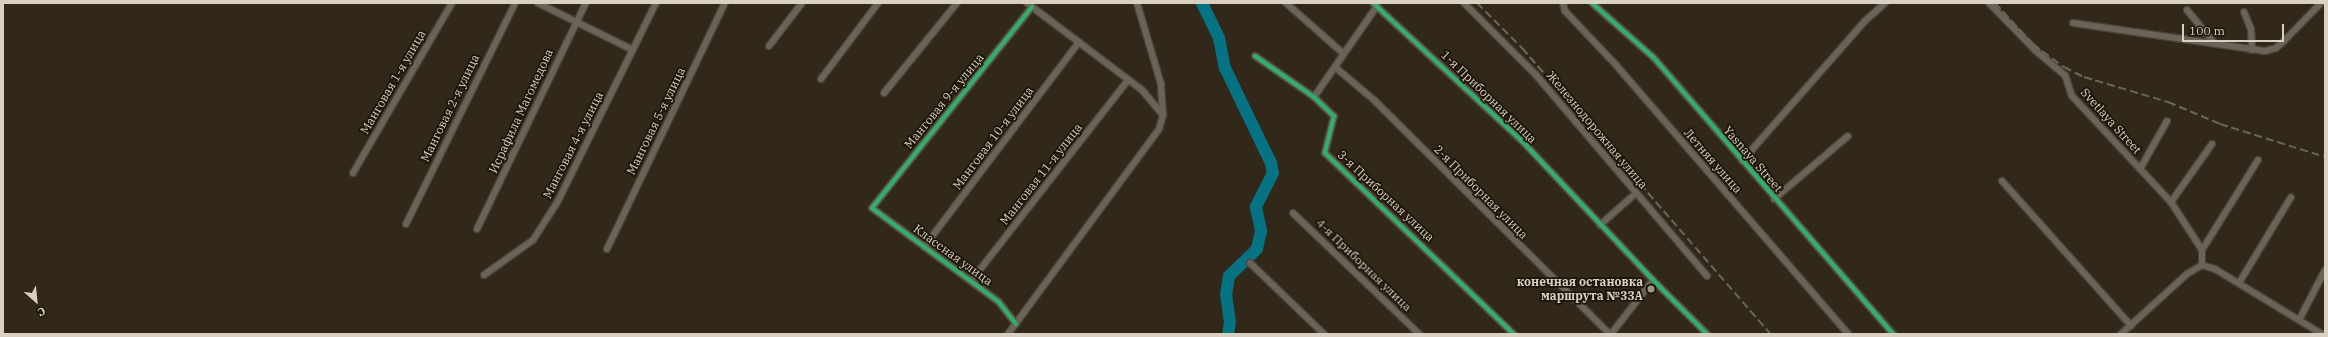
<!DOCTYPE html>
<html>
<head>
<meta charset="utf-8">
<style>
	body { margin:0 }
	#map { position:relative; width:2328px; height:337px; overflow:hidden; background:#31281a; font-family:"IBM Plex Serif",serif }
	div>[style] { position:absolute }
	.river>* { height:12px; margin:-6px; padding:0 6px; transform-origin:6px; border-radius:6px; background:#057383 }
	.roads { filter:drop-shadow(1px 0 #4b4338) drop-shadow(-1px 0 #4b4338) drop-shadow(0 1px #4b4338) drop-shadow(0 -1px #4b4338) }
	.street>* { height:6px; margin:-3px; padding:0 3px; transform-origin:3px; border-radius:3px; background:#696358 }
	.rail>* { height:2px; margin-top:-1px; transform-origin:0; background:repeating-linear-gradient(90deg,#6c645a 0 8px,transparent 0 12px) }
	.cycleway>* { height:4px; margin:-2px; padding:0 2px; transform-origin:2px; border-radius:2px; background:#2db169 }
	.dots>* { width:11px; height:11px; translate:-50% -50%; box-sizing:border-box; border:2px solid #1c1509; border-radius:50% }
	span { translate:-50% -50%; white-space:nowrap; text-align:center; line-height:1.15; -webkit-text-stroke:3.5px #1c1509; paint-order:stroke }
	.street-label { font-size:12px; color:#dad0c1 }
	.poi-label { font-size:12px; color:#dad0c1; font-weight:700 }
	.right { translate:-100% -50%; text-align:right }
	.frame { position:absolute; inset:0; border:4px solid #dad0c1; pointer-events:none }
	.north { position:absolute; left:16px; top:281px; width:40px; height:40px; -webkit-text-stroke:3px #1c1509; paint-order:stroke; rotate:153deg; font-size:11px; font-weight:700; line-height:16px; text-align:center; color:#dad0c1 }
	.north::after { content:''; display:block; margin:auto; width:14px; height:18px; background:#dad0c1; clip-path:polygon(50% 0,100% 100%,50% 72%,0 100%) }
	.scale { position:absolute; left:2182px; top:24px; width:102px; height:18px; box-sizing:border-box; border:2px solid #dad0c1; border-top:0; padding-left:5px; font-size:12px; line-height:14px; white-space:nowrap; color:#dad0c1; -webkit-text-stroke:3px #1c1509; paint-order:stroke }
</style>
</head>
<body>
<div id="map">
	<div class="river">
		<div style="left:1202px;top:3px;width:39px;rotate:64deg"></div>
		<div style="left:1219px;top:38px;width:31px;rotate:79deg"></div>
		<div style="left:1225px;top:68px;width:106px;rotate:64.2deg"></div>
		<div style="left:1271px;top:163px;width:10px;rotate:79deg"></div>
		<div style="left:1273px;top:173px;width:38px;rotate:117deg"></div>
		<div style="left:1256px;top:207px;width:25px;rotate:78deg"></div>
		<div style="left:1261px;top:231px;width:18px;rotate:103deg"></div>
		<div style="left:1257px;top:249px;width:39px;rotate:136deg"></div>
		<div style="left:1229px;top:276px;width:18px;rotate:99deg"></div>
		<div style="left:1226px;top:294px;width:28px;rotate:82deg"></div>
		<div style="left:1230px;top:322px;width:12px;rotate:99deg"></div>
	</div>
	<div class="roads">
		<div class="street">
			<div style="left:538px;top:3px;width:106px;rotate:26.3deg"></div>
			<div style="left:1027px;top:3px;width:144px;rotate:37.1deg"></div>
			<div style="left:1142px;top:90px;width:33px;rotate:50deg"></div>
			<div style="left:1286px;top:3px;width:76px;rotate:41.3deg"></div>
			<div style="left:1373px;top:3px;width:205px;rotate:42.8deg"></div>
			<div style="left:1523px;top:142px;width:190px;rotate:46.7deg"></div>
			<div style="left:1653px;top:280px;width:76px;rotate:45deg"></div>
			<div style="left:1464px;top:3px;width:102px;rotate:45deg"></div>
			<div style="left:1536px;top:75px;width:264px;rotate:49.6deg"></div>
			<div style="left:1563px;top:3px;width:8px;rotate:76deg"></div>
			<div style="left:1565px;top:11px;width:74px;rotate:46.6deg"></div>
			<div style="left:1616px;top:65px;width:355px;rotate:49.2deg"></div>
			<div style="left:1592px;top:3px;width:83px;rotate:41.6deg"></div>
			<div style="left:1654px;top:58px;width:365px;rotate:49.1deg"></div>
			<div style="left:1989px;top:3px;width:67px;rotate:45.6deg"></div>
			<div style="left:2036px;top:51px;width:38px;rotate:40deg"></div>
			<div style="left:2065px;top:75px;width:22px;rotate:72deg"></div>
			<div style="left:2072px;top:96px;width:145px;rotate:47deg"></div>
			<div style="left:2171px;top:202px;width:57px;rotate:57.1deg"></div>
			<div style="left:2202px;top:250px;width:15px;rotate:90deg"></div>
			<div style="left:2187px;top:10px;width:44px;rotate:50.5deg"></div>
			<div style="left:2244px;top:12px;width:18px;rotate:68deg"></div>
			<div style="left:2251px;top:29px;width:21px;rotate:87deg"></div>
			<div style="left:2073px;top:23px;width:194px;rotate:8.3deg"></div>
			<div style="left:2265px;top:51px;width:11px;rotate:-15deg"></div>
			<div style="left:2276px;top:48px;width:11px;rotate:-41deg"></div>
			<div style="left:2284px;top:41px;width:53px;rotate:-45.8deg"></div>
			<div style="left:769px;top:46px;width:54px;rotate:-52.5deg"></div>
			<div style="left:1255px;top:56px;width:72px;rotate:34.8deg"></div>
			<div style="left:1314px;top:97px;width:28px;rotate:44deg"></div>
			<div style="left:1334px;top:116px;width:38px;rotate:104deg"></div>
			<div style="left:1325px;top:153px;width:262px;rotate:43.8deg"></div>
			<div style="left:1335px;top:67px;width:51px;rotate:40.2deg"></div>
			<div style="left:1374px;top:100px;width:332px;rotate:44.8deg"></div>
			<div style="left:821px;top:79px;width:95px;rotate:-53.1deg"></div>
			<div style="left:884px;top:93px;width:116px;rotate:-51deg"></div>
			<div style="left:1314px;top:97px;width:111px;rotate:-55.3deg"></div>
			<div style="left:1742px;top:161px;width:186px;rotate:-48.7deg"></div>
			<div style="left:1865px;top:21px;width:27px;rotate:-42deg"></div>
			<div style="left:2140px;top:169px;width:55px;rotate:-60.6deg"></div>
			<div style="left:353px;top:173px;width:197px;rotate:-59.8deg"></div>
			<div style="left:2002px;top:181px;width:194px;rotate:48.3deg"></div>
			<div style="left:1774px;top:199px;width:97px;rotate:-40.4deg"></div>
			<div style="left:2171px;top:202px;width:71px;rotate:-54.7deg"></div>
			<div style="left:1293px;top:213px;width:175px;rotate:43.8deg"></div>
			<div style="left:406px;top:224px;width:246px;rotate:-63.7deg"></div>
			<div style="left:1600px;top:225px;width:48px;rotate:-41.6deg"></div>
			<div style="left:477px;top:229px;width:251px;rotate:-64.3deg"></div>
			<div style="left:924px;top:247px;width:257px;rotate:-52.9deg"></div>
			<div style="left:607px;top:249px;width:273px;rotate:-64.4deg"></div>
			<div style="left:2202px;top:250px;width:106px;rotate:-58.1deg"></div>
			<div style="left:1250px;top:263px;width:103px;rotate:43.8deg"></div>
			<div style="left:484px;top:275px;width:60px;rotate:-35.5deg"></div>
			<div style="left:533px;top:240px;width:46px;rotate:-57.3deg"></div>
			<div style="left:558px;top:201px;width:221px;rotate:-63.7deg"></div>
			<div style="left:971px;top:281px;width:255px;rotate:-52deg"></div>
			<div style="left:2239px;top:283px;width:100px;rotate:-58.8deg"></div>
			<div style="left:2299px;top:320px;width:56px;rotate:-62.5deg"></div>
			<div style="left:1016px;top:324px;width:28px;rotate:-128deg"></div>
			<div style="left:999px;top:302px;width:158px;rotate:-143.5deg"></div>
			<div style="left:872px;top:208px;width:257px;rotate:-51.5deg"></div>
			<div style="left:1008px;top:334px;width:255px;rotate:-53.6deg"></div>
			<div style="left:1159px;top:129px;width:15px;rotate:-74deg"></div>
			<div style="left:1163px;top:115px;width:31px;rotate:-94deg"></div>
			<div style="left:1161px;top:84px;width:84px;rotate:-106.5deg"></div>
			<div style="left:1611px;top:334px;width:68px;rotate:-52.1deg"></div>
			<div style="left:2121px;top:334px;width:89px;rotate:-42.3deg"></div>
			<div style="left:2187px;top:274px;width:17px;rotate:-31deg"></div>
			<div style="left:2202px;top:265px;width:14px;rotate:17deg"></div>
			<div style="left:2215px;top:269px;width:125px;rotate:31.3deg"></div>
		</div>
	</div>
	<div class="rail">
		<div style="left:1477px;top:3px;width:64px;rotate:45deg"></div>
		<div style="left:1522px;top:48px;width:379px;rotate:49deg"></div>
		<div style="left:1995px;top:3px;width:56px;rotate:47.2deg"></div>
		<div style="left:2033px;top:44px;width:39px;rotate:37deg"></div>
		<div style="left:2064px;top:67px;width:22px;rotate:27deg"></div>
		<div style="left:2084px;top:77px;width:88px;rotate:16.6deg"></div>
		<div style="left:2168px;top:102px;width:56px;rotate:22.9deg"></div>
		<div style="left:2220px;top:124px;width:110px;rotate:17.4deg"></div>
	</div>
	<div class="cycleway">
		<div style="left:1373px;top:3px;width:205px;rotate:42.8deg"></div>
		<div style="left:1523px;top:142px;width:190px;rotate:46.7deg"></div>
		<div style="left:1653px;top:280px;width:76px;rotate:45deg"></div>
		<div style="left:1592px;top:3px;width:83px;rotate:41.6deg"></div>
		<div style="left:1654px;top:58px;width:365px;rotate:49.1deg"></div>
		<div style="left:1255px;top:56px;width:72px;rotate:34.8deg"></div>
		<div style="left:1314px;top:97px;width:28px;rotate:44deg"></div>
		<div style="left:1334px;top:116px;width:38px;rotate:104deg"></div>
		<div style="left:1325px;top:153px;width:262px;rotate:43.8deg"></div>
		<div style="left:1016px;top:324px;width:28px;rotate:-128deg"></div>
		<div style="left:999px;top:302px;width:158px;rotate:-143.5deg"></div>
		<div style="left:872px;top:208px;width:257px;rotate:-51.5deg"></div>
	</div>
	<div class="dots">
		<div style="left:1651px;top:289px;background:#9f9587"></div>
	</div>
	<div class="street-label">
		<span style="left:393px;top:82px;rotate:-60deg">Манговая 1-я улица</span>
		<span style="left:1489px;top:97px;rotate:44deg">1-я Приборная улица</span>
		<span style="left:944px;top:101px;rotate:-51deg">Манговая 9-я улица</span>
		<span style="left:450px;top:108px;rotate:-64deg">Манговая 2-я улица</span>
		<span style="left:521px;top:111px;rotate:-65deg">Исрафила Магомедова</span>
		<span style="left:656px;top:121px;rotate:-64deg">Манговая 5-я улица</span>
		<span style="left:2111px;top:121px;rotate:48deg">Svetlaya Street</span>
		<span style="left:1597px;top:130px;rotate:50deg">Железнодорожная улица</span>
		<span style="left:993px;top:138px;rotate:-53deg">Манговая 10-я улица</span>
		<span style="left:573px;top:145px;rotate:-63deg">Манговая 4-я улица</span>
		<span style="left:1753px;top:159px;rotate:49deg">Yasnaya Street</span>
		<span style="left:1713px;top:161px;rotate:49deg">Летняя улица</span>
		<span style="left:1041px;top:174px;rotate:-52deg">Манговая 11-я улица</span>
		<span style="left:1481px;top:192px;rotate:45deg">2-я Приборная улица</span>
		<span style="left:1386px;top:196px;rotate:43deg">3-я Приборная улица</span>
		<span style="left:953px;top:255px;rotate:36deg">Классная улица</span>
		<span style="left:1364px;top:265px;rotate:44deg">4-я Приборная улица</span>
	</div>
	<div class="poi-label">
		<span class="right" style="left:1643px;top:289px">конечная остановка<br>маршрута №33А</span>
	</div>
	<div class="frame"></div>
	<div class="north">С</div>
	<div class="scale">100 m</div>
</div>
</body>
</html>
